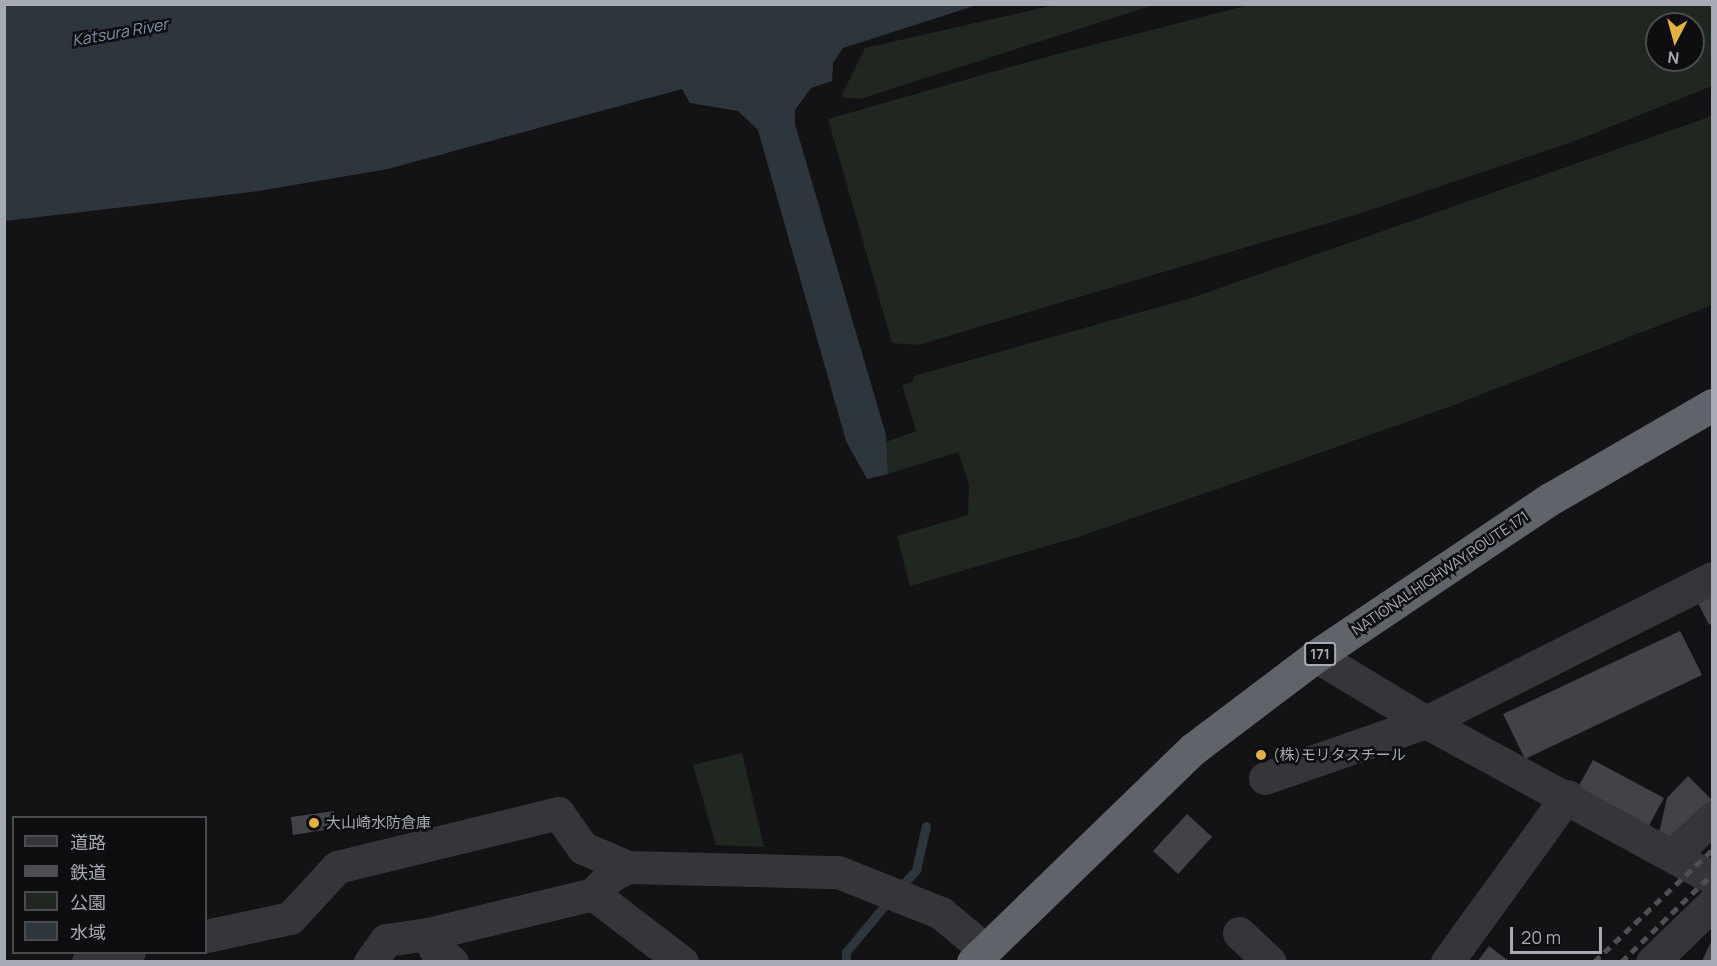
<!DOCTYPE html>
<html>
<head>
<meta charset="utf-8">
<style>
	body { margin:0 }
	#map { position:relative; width:1717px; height:966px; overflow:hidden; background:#131315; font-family:Manrope,"Noto Sans JP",sans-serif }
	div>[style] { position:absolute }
	.green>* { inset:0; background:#202721 }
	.water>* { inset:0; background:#2d353d }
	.stream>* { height:9px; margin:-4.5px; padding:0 4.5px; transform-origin:4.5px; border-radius:4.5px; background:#2d353d }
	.building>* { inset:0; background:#424348 }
	.street>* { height:33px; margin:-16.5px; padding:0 16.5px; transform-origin:16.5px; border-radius:16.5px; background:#35353a }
	.highway>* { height:33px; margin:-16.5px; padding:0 16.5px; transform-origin:16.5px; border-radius:16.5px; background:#61636a }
	.rail>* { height:4.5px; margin-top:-2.25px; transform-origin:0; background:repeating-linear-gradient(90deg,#4e4f54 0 8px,transparent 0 14px) }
	.dots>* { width:16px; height:16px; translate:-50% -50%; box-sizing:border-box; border:3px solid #0e0e10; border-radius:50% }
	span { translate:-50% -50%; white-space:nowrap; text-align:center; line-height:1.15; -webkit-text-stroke:5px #0e0e10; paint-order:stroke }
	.shield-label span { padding:2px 4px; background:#0e0e10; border:2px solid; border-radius:4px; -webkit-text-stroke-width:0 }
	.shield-label { font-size:14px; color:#a6aab4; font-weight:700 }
	.street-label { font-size:15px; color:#a6aab4 }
	.poi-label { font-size:15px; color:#a6aab4 }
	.left { translate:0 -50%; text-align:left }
	.water-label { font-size:16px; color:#7f96ad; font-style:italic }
	.frame { position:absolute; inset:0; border:6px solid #a6aab4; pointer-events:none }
	.legend { position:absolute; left:12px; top:816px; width:195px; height:138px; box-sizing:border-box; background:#0e0e10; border:2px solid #4b4c52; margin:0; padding:8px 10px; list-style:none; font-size:18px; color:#a6aab4 }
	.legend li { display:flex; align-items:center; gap:12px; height:30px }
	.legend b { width:30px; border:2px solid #4b4c52 }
	.north { position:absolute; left:1645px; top:12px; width:60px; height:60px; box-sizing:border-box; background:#0e0e10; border:2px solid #4b4c52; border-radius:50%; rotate:186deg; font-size:16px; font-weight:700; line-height:24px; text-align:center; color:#a6aab4 }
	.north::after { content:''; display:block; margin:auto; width:21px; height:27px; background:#e5b23b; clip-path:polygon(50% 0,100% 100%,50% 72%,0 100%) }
	.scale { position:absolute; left:1510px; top:927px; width:92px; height:27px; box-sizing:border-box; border:3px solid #a6aab4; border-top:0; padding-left:8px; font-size:18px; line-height:21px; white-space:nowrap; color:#a6aab4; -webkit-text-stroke:4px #0e0e10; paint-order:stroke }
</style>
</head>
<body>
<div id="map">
	<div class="green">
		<div style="clip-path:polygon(evenodd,1253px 4px,1712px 5px,1712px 86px,1575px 141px,1358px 214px,918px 345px,892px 343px,828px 119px,1042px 58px,1253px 4px,1657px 24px,1693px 24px,1693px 60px,1657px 60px,1657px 24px)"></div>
		<div style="clip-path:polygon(1055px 5px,1154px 5px,860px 99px,841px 97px,865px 48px)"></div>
		<div style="clip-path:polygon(1712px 116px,1712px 305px,1454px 405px,1246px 479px,1078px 537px,910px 586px,897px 536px,968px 515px,969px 484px,958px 452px,888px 474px,886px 442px,916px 431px,902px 385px,912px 382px,914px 376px,1194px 297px)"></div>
		<div style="clip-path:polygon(742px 753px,764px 847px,716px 845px,693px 765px)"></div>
	</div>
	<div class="water">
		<div style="clip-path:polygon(4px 5px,977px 5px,843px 48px,833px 63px,832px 81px,811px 88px,795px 110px,795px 124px,886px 435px,888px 474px,867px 479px,846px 441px,758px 130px,738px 111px,690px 103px,682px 89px,388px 169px,252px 192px,5px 221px)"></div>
	</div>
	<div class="stream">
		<div style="left:899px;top:889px;width:25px;rotate:-48deg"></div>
		<div style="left:916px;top:870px;width:45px;rotate:-77.2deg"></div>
		<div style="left:846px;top:962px;width:10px;rotate:-90deg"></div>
		<div style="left:846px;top:952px;width:69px;rotate:-50.3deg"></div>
	</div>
	<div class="building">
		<div style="clip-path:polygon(1712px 593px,1712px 623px,1709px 625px,1697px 601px)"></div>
		<div style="clip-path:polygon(1680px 631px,1702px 675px,1525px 759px,1503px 714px)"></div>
		<div style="clip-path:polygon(1593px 760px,1664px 798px,1647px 829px,1576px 791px)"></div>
		<div style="clip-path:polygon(1688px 776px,1712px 800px,1667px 846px,1658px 837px,1667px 798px)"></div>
		<div style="clip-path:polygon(334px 811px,336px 828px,293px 835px,291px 817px)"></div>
		<div style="clip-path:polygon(1187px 814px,1212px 837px,1178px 874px,1153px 851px)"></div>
		<div style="clip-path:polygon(1712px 940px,1712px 962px,1703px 962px,1702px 961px)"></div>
		<div style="clip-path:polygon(1489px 946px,1510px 962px,1477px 962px)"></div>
	</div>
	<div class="street">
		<div style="left:1316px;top:656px;width:128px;rotate:31deg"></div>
		<div style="left:1426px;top:722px;width:326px;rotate:28.6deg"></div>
		<div style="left:1265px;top:778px;width:170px;rotate:-19.2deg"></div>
		<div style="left:1426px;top:722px;width:320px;rotate:-26.7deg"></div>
		<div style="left:1673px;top:855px;width:54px;rotate:-43.5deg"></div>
		<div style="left:593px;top:894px;width:112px;rotate:37.4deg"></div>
		<div style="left:1239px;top:933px;width:42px;rotate:43.1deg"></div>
		<div style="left:428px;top:934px;width:17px;rotate:65deg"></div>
		<div style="left:435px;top:949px;width:21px;rotate:37deg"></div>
		<div style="left:206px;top:936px;width:86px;rotate:-12.1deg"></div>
		<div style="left:290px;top:918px;width:69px;rotate:-47.3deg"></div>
		<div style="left:337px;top:867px;width:228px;rotate:-13.7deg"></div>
		<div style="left:558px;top:813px;width:43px;rotate:54.5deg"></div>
		<div style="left:583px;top:848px;width:49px;rotate:22.9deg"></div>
		<div style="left:88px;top:962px;width:42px;rotate:-13.7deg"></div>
		<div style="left:370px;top:962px;width:27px;rotate:-54deg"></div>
		<div style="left:386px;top:940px;width:42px;rotate:-8.1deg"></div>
		<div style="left:428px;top:934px;width:170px;rotate:-13.6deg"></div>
		<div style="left:593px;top:894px;width:27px;rotate:-45deg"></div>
		<div style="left:612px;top:875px;width:18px;rotate:-27deg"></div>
		<div style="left:628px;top:867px;width:210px;rotate:1.4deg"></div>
		<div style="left:838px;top:872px;width:111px;rotate:21.7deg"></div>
		<div style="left:941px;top:913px;width:56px;rotate:39.9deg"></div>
		<div style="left:1447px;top:962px;width:205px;rotate:-54.1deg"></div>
		<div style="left:1652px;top:962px;width:83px;rotate:-44deg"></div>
	</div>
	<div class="highway">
		<div style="left:973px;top:962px;width:306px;rotate:-44.1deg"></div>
		<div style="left:1193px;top:749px;width:154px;rotate:-37.1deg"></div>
		<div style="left:1316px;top:656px;width:282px;rotate:-33.9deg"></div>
		<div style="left:1550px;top:499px;width:187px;rotate:-30.1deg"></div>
	</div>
	<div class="rail">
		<div style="left:1594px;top:962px;width:163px;rotate:-43.5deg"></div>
		<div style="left:1621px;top:962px;width:127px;rotate:-44deg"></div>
	</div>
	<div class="dots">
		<div style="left:1261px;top:755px;background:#e5b23b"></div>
		<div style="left:314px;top:823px;background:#e5b23b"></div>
	</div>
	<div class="shield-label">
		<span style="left:1320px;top:654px">171</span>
	</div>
	<div class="street-label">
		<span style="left:1440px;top:573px;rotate:-34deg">NATIONAL HIGHWAY ROUTE 171</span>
	</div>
	<div class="poi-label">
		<span class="left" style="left:1273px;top:755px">(株)モリタスチール</span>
		<span class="left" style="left:326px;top:823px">大山崎水防倉庫</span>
	</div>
	<div class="water-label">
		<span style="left:120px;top:32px;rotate:-10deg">Katsura River</span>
	</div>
	<div class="frame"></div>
	<ul class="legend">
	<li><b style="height:8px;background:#35353a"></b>道路</li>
	<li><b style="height:8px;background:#4e4f54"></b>鉄道</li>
	<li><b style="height:16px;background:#202721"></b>公園</li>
	<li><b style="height:16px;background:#2d353d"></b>水域</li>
	</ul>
	<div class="north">N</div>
	<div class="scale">20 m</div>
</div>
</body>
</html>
